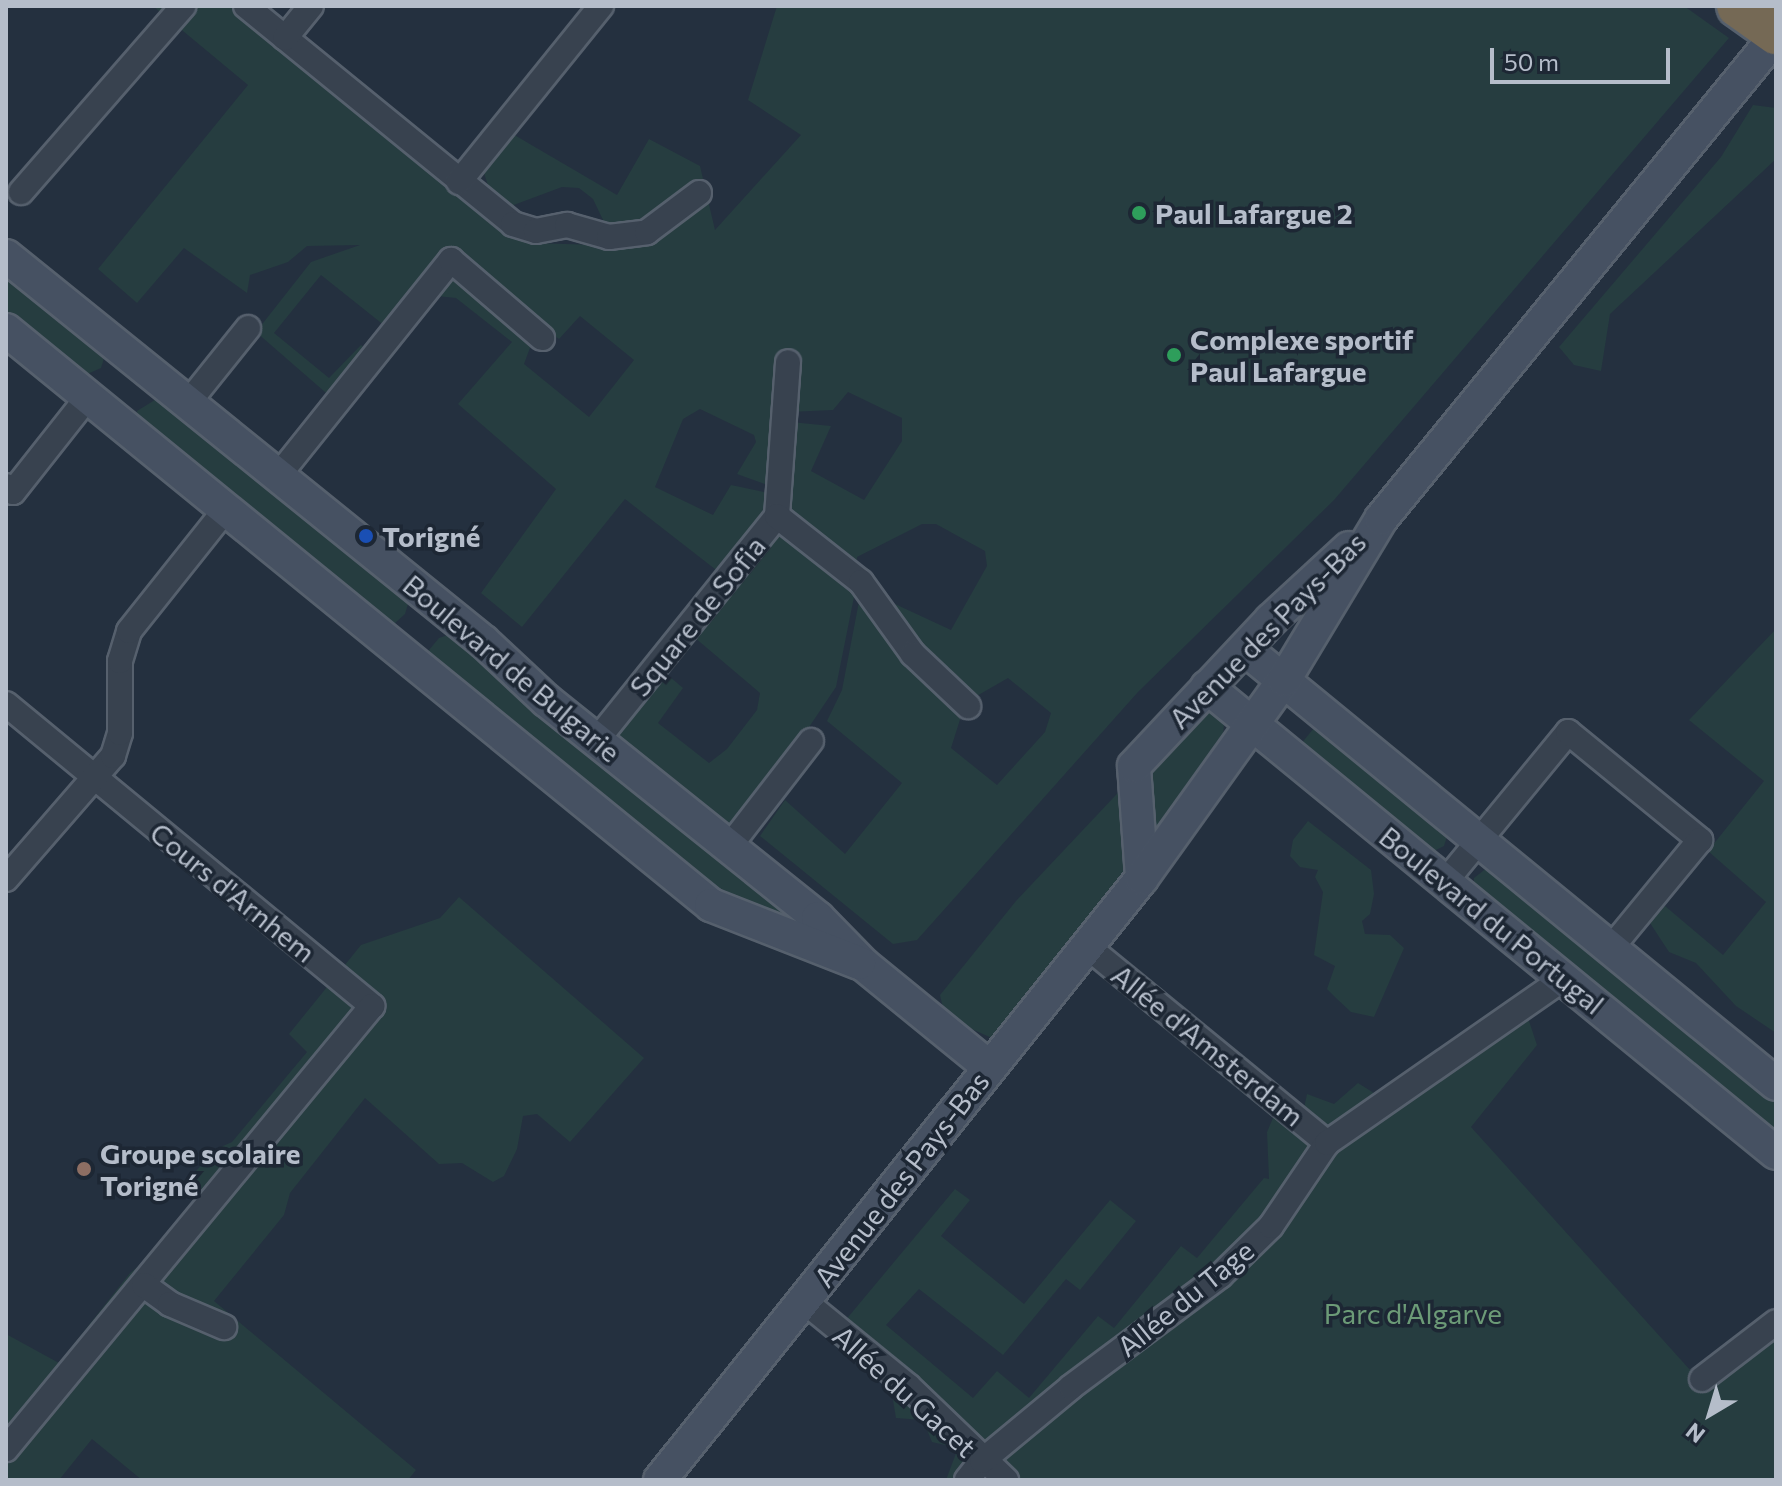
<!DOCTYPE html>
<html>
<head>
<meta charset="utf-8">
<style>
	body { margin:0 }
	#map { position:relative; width:1782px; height:1486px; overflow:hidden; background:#24303f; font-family:Commissioner,sans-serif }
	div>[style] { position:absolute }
	.green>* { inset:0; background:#263d40 }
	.roads { filter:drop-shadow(2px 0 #56606d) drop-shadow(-2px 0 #56606d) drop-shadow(0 2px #56606d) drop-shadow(0 -2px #56606d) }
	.street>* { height:24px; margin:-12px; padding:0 12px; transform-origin:12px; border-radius:12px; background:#38424f }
	.secondary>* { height:32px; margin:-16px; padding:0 16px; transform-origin:16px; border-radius:16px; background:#465162 }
	.highway>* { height:42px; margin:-21px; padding:0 21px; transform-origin:21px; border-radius:21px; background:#756955 }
	.dots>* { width:22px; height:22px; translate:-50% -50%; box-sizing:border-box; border:4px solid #1d2734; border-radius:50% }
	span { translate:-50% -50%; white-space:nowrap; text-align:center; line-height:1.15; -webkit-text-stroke:7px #1d2734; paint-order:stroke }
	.poi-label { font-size:28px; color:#b5bdca; font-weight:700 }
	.left { translate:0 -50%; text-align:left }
	.street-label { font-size:28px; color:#b5bdca }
	.park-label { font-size:28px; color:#6c9b77 }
	.frame { position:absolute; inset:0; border:8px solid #b5bdca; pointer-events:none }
	.north { position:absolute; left:1670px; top:1374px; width:80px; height:80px; -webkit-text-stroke:6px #1d2734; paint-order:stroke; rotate:218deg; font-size:22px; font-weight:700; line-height:32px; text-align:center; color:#b5bdca }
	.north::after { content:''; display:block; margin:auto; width:28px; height:36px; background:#b5bdca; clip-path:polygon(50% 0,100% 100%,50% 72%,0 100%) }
	.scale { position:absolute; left:1490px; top:48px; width:180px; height:36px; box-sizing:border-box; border:4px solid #b5bdca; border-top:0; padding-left:10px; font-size:24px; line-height:28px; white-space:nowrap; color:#b5bdca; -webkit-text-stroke:6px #1d2734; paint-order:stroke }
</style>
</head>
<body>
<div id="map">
	<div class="green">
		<div style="clip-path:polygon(evenodd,153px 6px,230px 6px,530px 243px,600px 245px,604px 222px,593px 199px,579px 188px,562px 187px,511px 206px,491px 194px,482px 167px,511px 133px,617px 195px,649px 139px,700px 166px,715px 230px,801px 135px,748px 100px,777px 6px,1684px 6px,1729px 38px,1334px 500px,1138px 692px,917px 940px,893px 944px,760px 836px,785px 800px,845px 854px,902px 783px,827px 721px,842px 690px,861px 591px,964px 707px,951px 748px,997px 785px,1045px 732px,1051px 713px,1008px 678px,968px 701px,887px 609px,895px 604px,951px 630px,987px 566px,985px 551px,936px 524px,922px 524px,857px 557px,856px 587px,836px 687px,772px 782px,727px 834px,611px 738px,663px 671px,683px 688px,658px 723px,709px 763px,727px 749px,757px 710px,760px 693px,694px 637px,775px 526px,791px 422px,831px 426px,811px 471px,864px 500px,902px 441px,902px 418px,848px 392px,833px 410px,789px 412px,770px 486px,737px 474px,756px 442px,754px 435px,700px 409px,683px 419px,655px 487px,713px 515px,731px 485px,773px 494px,770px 513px,720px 573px,625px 499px,522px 627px,481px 593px,556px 489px,458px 404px,512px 342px,456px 298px,417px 294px,385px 326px,321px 275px,274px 333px,329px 378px,361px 345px,371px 353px,333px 399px,256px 332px,311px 262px,360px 245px,307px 246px,288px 262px,250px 275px,247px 293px,184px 248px,137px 303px,98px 269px,248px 85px,153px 6px,580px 316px,634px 360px,589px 417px,524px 364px,534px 337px,550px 332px,559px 339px,580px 316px)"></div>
		<div style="clip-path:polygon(1753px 105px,1776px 108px,1776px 159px,1610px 314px,1601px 371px,1574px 365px,1559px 347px,1721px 157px)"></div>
		<div style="clip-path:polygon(6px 268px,105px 355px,101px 368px,85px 375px,6px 316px)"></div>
		<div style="clip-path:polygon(158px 398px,402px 595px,408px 604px,405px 614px,394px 624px,386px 623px,139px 421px,137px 411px)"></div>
		<div style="clip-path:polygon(1776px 629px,1776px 1033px,1736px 1006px,1696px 963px,1669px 952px,1650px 923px,1665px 906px,1723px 955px,1766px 902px,1708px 851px,1764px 781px,1689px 720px)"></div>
		<div style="clip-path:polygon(457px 632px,820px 931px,740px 910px,430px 659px,429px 650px,439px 638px)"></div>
		<div style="clip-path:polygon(1207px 707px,1224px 722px,1223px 739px,1113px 895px,994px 1039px,945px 1017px,940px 995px,1016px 901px,1196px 710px)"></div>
		<div style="clip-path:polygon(1319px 722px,1448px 833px,1444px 846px,1432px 852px,1300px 745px)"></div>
		<div style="clip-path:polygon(1308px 821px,1371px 870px,1374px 894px,1370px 914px,1362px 921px,1365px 934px,1390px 935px,1404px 948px,1374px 1017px,1351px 1012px,1337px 999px,1327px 989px,1335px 966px,1314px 955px,1323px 892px,1315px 877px,1318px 870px,1300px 867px,1290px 856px,1293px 840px)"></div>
		<div style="clip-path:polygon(1488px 867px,1776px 1096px,1776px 1141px,1474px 889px,1474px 878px)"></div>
		<div style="clip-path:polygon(459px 897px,644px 1058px,570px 1142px,537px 1114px,523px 1116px,517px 1149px,504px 1176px,493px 1182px,462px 1163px,439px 1164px,365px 1098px,290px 1193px,284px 1215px,214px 1301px,416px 1470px,408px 1480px,142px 1480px,92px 1439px,59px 1480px,6px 1480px,6px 1334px,59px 1363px,130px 1273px,165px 1245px,197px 1199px,186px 1182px,216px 1149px,232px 1142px,307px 1052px,289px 1034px,361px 945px,440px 918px)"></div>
		<div style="clip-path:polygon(1527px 1015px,1537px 1045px,1471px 1127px,1691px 1371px,1716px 1383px,1776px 1329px,1776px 1480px,946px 1480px,958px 1448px,932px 1442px,923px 1420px,896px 1418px,893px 1400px,927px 1386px,919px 1386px,844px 1322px,955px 1189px,970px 1200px,941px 1236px,1024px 1304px,1110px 1200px,1136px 1221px,1080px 1290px,1066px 1279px,1003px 1355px,919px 1289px,886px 1325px,973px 1398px,997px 1371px,1029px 1398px,1098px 1316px,1114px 1328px,1181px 1246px,1197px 1258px,1264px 1178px,1269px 1179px,1267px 1132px,1273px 1118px,1303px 1113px,1307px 1094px,1334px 1104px,1358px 1083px,1393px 1105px)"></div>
	</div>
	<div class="roads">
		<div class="street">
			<div style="left:246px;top:6px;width:345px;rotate:39.2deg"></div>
			<div style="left:513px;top:224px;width:24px;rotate:17deg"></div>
			<div style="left:536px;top:231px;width:32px;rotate:-11deg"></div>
			<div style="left:567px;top:225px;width:44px;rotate:15.9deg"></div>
			<div style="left:609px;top:237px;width:38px;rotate:-7deg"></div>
			<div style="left:647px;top:232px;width:65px;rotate:-36.9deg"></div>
			<div style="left:285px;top:38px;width:41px;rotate:-50.9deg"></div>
			<div style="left:459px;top:182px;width:226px;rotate:-51.1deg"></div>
			<div style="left:21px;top:192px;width:247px;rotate:-48.9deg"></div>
			<div style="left:188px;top:403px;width:96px;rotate:-51.3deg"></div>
			<div style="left:278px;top:476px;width:277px;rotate:-51.3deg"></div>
			<div style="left:451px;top:260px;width:120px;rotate:40.6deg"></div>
			<div style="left:6px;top:486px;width:9px;rotate:41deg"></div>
			<div style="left:13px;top:492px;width:121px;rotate:-51.7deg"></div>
			<div style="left:777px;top:516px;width:154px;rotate:-85.9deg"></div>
			<div style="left:6px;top:704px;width:475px;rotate:39.5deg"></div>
			<div style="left:372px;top:1006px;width:575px;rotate:129.56deg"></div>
			<div style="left:597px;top:740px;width:287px;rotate:-51.2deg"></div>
			<div style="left:777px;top:516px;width:107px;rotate:38.2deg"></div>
			<div style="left:861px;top:582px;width:89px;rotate:54.2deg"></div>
			<div style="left:913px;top:654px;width:76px;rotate:43.4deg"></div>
			<div style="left:729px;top:847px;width:134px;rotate:-52.3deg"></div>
			<div style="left:6px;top:879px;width:163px;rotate:-49deg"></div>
			<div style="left:113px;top:756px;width:24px;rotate:-73deg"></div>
			<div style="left:120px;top:733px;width:72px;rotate:-90deg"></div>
			<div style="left:120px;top:661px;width:31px;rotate:-73deg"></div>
			<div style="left:129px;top:631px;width:156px;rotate:-51.5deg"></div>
			<div style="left:1445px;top:882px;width:194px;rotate:-50.6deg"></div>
			<div style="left:1568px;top:732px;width:171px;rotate:39.3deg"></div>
			<div style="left:1700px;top:840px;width:140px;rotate:129.5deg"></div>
			<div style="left:1089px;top:948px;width:308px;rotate:39.3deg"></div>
			<div style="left:144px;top:1285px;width:32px;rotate:36deg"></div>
			<div style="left:170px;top:1304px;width:59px;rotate:23.1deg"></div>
			<div style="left:805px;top:1302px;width:133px;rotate:39.2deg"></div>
			<div style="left:908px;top:1386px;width:136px;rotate:43.8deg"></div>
			<div style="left:1702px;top:1379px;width:93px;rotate:-37.6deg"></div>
			<div style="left:967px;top:1480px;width:24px;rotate:-52deg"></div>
			<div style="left:982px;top:1461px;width:116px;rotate:-39.7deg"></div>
			<div style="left:1071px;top:1387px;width:186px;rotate:-36.7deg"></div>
			<div style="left:1220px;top:1276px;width:71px;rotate:-44.4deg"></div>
			<div style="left:1271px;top:1226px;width:100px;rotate:-56deg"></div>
			<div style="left:1327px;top:1143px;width:287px;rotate:-34.8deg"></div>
		</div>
		<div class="secondary">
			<div style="left:6px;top:256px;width:614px;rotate:38.92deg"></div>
			<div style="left:484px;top:642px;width:85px;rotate:43.1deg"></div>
			<div style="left:546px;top:700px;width:349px;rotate:38.7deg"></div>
			<div style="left:818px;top:918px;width:66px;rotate:45.6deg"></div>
			<div style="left:864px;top:965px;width:160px;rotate:39.2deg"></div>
			<div style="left:6px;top:330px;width:910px;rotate:39.2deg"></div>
			<div style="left:711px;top:905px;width:159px;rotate:21.4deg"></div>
			<div style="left:1245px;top:649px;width:686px;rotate:39.32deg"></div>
			<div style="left:1207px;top:687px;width:735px;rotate:39.32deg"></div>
			<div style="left:1142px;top:878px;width:112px;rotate:-94.1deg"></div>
			<div style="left:1134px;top:766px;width:200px;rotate:-46.8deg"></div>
			<div style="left:1271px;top:620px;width:106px;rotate:-42.7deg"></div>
			<div style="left:660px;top:1480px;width:771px;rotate:-51.32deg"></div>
			<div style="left:1142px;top:878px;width:244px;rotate:-54.4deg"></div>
			<div style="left:1284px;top:680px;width:188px;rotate:-58.9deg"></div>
			<div style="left:1381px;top:519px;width:624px;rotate:-50.72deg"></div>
		</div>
		<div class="highway">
			<div style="left:1738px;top:6px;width:47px;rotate:35.4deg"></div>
		</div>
	</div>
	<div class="dots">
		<div style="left:1139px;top:213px;background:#2e9e5b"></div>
		<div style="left:1174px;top:355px;background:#2e9e5b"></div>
		<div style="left:366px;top:536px;background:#1a4fb4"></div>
		<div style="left:84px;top:1169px;background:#8d6e63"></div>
	</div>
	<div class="poi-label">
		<span class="left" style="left:1155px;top:213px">Paul Lafargue 2</span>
		<span class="left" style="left:1190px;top:355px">Complexe sportif<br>Paul Lafargue</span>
		<span class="left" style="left:382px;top:536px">Torigné</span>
		<span class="left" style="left:100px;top:1169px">Groupe scolaire<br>Torigné</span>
	</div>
	<div class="street-label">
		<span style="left:697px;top:616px;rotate:-51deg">Square de Sofia</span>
		<span style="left:1267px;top:630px;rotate:-45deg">Avenue des Pays-Bas</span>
		<span style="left:512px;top:668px;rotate:40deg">Boulevard de Bulgarie</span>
		<span style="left:233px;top:892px;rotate:39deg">Cours d'Arnhem</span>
		<span style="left:1492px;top:920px;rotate:39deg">Boulevard du Portugal</span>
		<span style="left:1208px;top:1045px;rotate:39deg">Allée d'Amsterdam</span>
		<span style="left:901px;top:1179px;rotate:-52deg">Avenue des Pays-Bas</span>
		<span style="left:1185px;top:1298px;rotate:-39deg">Allée du Tage</span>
		<span style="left:905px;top:1391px;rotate:42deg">Allée du Gacet</span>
	</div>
	<div class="park-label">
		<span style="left:1413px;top:1313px">Parc d'Algarve</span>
	</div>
	<div class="frame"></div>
	<div class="north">N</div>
	<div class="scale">50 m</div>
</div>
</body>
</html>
